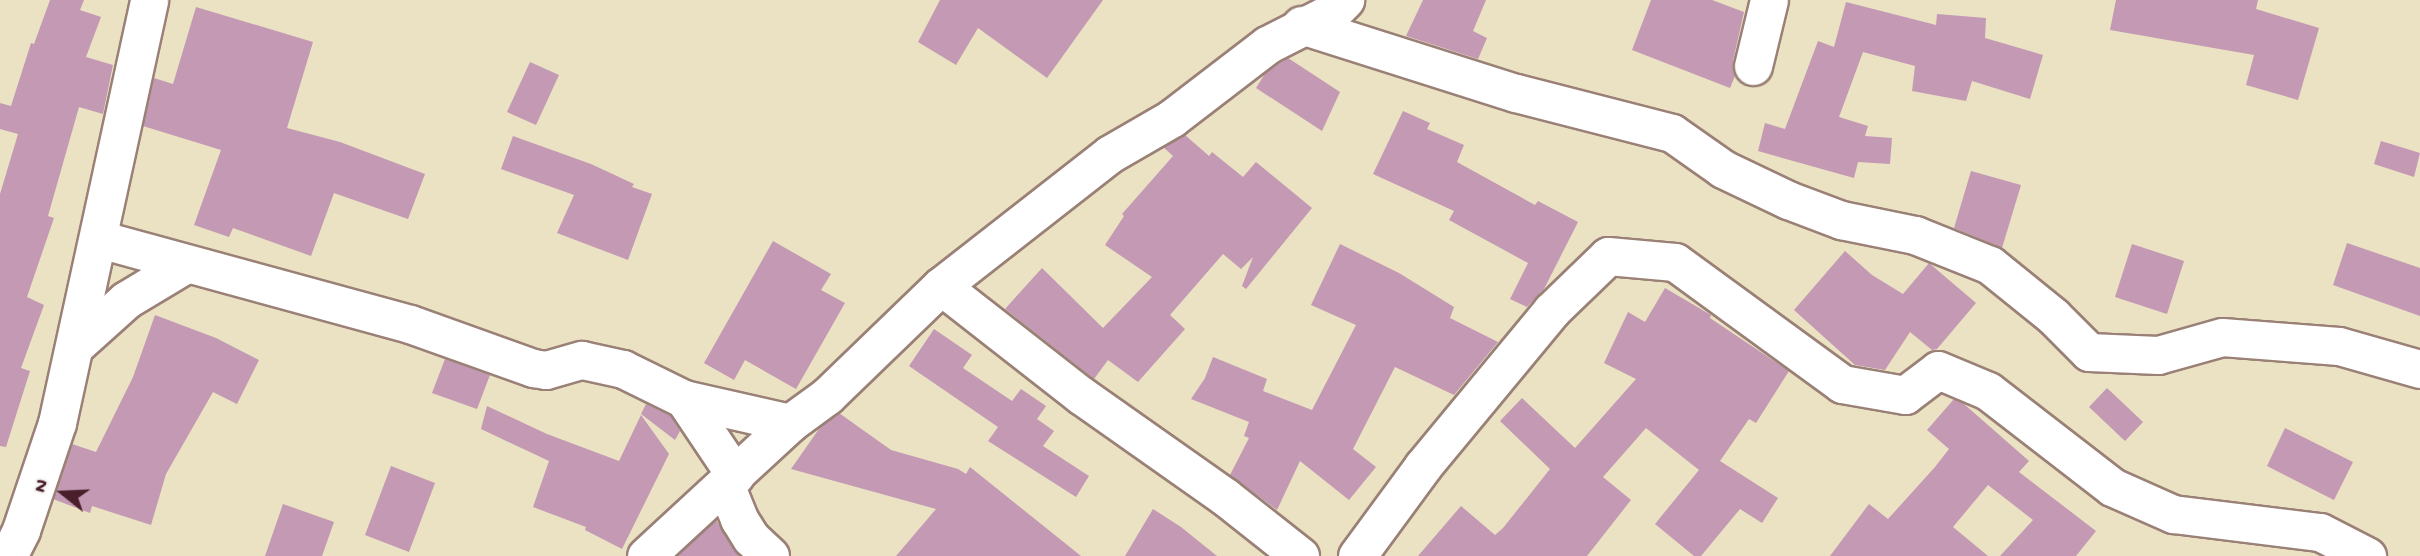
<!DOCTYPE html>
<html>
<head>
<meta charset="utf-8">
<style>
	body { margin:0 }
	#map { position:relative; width:2420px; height:556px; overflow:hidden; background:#eae2c2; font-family:"Gochi Hand",sans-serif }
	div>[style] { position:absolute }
	.building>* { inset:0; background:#c399b4 }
	.roads { filter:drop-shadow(2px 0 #9a8076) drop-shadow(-2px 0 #9a8076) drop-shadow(0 2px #9a8076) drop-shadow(0 -2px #9a8076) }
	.minor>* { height:37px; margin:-18.5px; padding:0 18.5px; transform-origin:18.5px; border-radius:18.5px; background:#fff }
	span { translate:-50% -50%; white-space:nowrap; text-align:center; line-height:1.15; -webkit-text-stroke:6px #f6f6f2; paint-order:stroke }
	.north { position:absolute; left:28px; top:458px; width:70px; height:70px; -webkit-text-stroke:5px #f6f6f2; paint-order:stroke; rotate:288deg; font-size:19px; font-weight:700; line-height:28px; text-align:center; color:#4a1f2b }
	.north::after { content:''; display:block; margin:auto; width:24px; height:32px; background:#4a1f2b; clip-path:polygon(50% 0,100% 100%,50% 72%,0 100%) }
</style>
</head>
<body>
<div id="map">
	<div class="building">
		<div style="clip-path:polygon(50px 0,84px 0,80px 10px,101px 17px,86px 57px,113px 65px,103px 114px,79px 107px,48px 216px,54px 218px,27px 297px,44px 305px,21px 368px,30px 371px,6px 447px,0 446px,0 194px,18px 134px,0 129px,0 103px,11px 106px,31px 43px,34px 44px)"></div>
		<div style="clip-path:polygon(940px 0,1103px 0,1047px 78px,978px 28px,956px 65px,918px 42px)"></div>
		<div style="clip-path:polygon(1423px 0,1486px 0,1473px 31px,1487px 38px,1478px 59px,1406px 36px)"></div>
		<div style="clip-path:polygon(1651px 0,1712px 0,1744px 12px,1733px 61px,1735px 76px,1730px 88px,1632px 50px)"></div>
		<div style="clip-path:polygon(2116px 0,2258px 0,2256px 9px,2319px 28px,2298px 100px,2246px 85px,2254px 55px,2110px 30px)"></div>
		<div style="clip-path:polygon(1846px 2px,1936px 25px,1937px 14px,1986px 18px,1985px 38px,2043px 55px,2030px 99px,1972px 81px,1966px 101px,1912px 91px,1915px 66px,1863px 52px,1839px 117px,1868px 126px,1865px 136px,1892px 138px,1890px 164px,1858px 162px,1854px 178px,1758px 151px,1765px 123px,1785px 129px,1818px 41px,1834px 47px)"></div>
		<div style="clip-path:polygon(196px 7px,313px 42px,287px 128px,340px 142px,425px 174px,408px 219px,334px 193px,311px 256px,233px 228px,229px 237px,194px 225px,221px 150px,143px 126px,154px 78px,173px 84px)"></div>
		<div style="clip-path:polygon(1288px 58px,1340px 92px,1322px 131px,1256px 88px,1266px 72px)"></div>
		<div style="clip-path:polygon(530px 62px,559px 75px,536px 125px,507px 112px)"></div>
		<div style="clip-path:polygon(1403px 111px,1430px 123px,1427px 129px,1464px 145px,1457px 162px,1535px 205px,1538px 201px,1578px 222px,1544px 289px,1527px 307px,1510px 299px,1528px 263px,1449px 220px,1454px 211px,1373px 174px)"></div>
		<div style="clip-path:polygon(1185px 135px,1209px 156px,1212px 152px,1243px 177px,1256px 162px,1312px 208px,1246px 289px,1242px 286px,1253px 257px,1241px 269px,1223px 254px,1170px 315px,1185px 329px,1138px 382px,1108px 360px,1094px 379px,1005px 309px,1042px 268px,1103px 328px,1152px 277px,1105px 245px,1124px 216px,1122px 214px,1173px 156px,1163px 147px)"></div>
		<div style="clip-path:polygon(513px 136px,591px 164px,634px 184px,632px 187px,652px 194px,628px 260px,557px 233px,574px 195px,501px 169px)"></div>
		<div style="clip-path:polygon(2381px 141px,2420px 153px,2414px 177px,2374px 164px)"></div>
		<div style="clip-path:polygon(1971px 171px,2021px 185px,2002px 248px,1954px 228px)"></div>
		<div style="clip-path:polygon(773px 241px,831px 274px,821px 290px,845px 303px,796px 389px,745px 360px,734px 380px,704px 363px)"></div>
		<div style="clip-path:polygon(2347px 243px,2420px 268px,2420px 316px,2333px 285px)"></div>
		<div style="clip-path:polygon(1340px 244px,1399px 273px,1454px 307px,1450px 318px,1498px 342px,1454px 395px,1395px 367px,1353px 449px,1376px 467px,1349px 500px,1300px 461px,1277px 510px,1230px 475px,1249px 438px,1244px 436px,1249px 422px,1191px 399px,1205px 378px,1213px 357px,1267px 379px,1263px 391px,1312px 410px,1356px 325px,1311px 305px)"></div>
		<div style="clip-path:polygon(2132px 244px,2184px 261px,2167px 314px,2115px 297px)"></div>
		<div style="clip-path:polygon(1845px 251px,1872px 275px,1903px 294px,1929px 263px,1976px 303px,1937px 349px,1932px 350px,1910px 332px,1885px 370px,1855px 365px,1794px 310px)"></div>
		<div style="clip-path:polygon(1665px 288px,1711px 315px,1710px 318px,1789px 371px,1756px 423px,1749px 419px,1720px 461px,1778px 498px,1762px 523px,1740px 509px,1701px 556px,1694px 556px,1655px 524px,1699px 470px,1646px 428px,1603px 477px,1631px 500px,1587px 556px,1418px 556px,1461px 506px,1495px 535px,1503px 528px,1550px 469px,1500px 421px,1522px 398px,1575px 448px,1636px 379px,1604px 363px,1628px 312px,1645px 322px)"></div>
		<div style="clip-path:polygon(155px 315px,216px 338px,259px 360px,237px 404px,213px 392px,166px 474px,151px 525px,92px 506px,90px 513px,53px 499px,72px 444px,96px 452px,133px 377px)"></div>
		<div style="clip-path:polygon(934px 329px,972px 355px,963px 368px,1012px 401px,1021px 389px,1046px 406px,1037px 419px,1054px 431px,1043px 446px,1089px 476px,1076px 497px,988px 441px,998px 427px,909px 366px)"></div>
		<div style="clip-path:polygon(445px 359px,490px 375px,477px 409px,432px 393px)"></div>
		<div style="clip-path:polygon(2107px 388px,2143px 422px,2125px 441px,2089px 407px)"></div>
		<div style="clip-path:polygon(1954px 399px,1964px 404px,2029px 461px,2019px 472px,2096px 531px,2076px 556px,2000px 556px,2033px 520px,1988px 485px,1953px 527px,1988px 556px,1830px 556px,1869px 504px,1888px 519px,1935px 467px,1949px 449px,1927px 430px)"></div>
		<div style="clip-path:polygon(646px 404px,670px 415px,680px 431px,675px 440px,641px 414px)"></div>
		<div style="clip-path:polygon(487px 406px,547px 434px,619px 461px,641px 415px,669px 454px,622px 549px,585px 530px,586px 527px,533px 507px,549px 461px,481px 429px)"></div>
		<div style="clip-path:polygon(839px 413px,891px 450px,958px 469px,966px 474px,970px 467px,1081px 556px,896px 556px,936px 509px,791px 469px,821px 426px)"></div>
		<div style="clip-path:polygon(2285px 428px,2353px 462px,2334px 500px,2267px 466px)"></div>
		<div style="clip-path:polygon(391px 466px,435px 483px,409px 552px,365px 535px)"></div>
		<div style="clip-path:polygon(283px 504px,334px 522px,322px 556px,265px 556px)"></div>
		<div style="clip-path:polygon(1153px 509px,1181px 527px,1217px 556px,1125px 556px)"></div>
		<div style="clip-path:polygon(716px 520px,739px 556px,677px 556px)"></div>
	</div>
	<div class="roads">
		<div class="minor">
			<div style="left:1301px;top:25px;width:225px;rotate:17.6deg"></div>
			<div style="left:1516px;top:93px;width:161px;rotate:14.4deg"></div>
			<div style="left:1672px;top:133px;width:62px;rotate:35.2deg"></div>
			<div style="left:1723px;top:169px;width:72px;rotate:25.5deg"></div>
			<div style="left:1788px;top:200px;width:57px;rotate:20.7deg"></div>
			<div style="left:1841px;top:220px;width:76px;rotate:11.5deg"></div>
			<div style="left:1915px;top:235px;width:81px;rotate:21.8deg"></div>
			<div style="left:1990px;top:265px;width:81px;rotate:39deg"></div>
			<div style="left:2053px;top:316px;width:51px;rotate:45deg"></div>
			<div style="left:2089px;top:352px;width:69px;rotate:2.5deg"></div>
			<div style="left:2158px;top:355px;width:66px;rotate:-15.7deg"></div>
			<div style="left:2222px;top:337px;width:117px;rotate:4.4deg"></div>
			<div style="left:2339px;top:346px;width:84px;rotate:15.9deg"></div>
			<div style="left:1753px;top:66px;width:68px;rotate:-76.4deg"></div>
			<div style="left:99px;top:239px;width:322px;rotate:15.3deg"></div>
			<div style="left:410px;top:324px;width:131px;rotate:19.7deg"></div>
			<div style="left:533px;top:368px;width:13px;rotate:9deg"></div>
			<div style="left:546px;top:370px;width:37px;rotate:-16deg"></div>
			<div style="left:582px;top:360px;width:42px;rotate:12.4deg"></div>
			<div style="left:623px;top:369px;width:68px;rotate:26.2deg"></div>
			<div style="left:684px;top:399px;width:109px;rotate:12.8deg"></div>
			<div style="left:941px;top:286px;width:179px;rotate:38deg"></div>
			<div style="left:1082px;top:396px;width:174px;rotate:35.2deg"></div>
			<div style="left:1224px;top:496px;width:97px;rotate:38.3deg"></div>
			<div style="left:76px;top:345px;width:67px;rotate:-42deg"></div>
			<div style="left:126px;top:300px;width:70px;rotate:-31deg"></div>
			<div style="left:684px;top:399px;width:92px;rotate:56.1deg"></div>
			<div style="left:725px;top:484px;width:38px;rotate:68deg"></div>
			<div style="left:739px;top:519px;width:22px;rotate:58deg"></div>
			<div style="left:751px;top:538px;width:26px;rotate:43deg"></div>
			<div style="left:8px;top:556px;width:29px;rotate:-63deg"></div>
			<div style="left:21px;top:530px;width:113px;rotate:-71.4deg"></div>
			<div style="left:57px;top:423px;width:433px;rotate:-77.7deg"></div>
			<div style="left:646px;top:556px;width:196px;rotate:-42.7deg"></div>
			<div style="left:790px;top:423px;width:46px;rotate:-36.1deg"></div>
			<div style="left:827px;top:396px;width:158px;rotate:-44deg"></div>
			<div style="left:941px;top:286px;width:214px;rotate:-38deg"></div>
			<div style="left:1110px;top:154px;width:72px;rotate:-30.1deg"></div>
			<div style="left:1172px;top:118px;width:120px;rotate:-37.5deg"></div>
			<div style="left:1267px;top:45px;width:75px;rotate:-26.9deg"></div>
			<div style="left:1334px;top:11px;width:16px;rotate:-45deg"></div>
			<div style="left:1357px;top:556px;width:112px;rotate:-53.7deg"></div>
			<div style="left:1423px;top:466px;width:201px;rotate:-50.4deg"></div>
			<div style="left:1551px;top:311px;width:79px;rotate:-44deg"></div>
			<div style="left:1608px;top:256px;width:67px;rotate:5.1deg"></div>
			<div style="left:1675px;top:262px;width:207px;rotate:36.1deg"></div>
			<div style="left:1842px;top:384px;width:64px;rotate:9.9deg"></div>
			<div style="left:1905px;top:395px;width:41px;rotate:-37.1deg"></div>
			<div style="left:1938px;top:370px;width:54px;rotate:22.8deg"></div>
			<div style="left:1988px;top:391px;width:157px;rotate:37.7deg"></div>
			<div style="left:2112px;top:487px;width:67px;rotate:23.9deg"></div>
			<div style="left:2173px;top:514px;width:148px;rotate:7deg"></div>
			<div style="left:2320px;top:532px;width:53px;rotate:27.1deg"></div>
		</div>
	</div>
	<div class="north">N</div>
</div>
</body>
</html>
